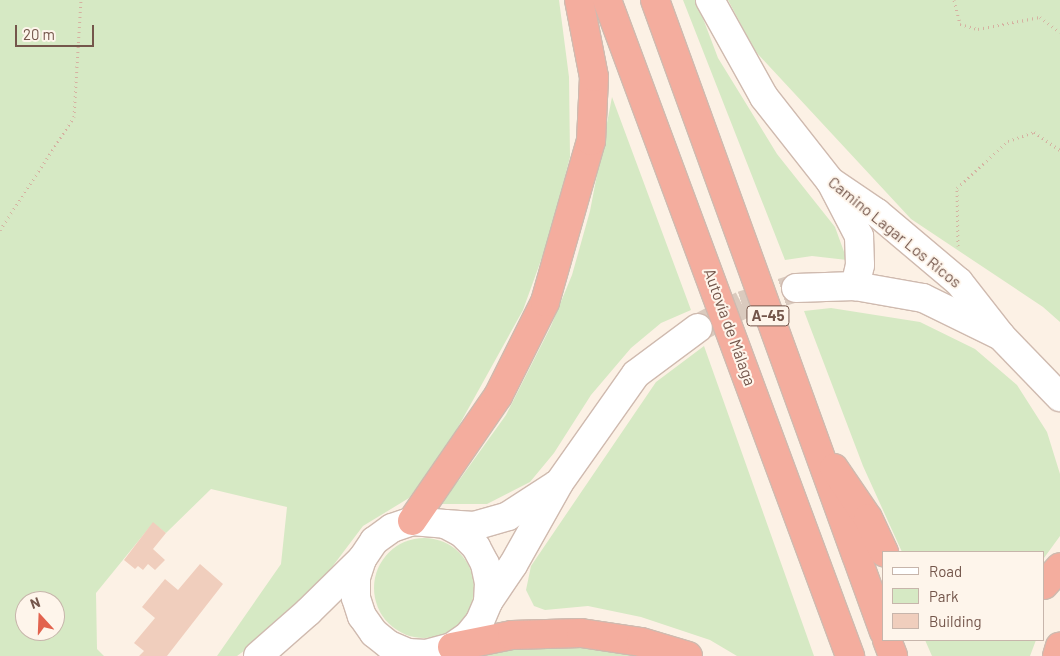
<!DOCTYPE html>
<html>
<head>
<meta charset="utf-8">
<style>
	body { margin:0 }
	#map { position:relative; width:1060px; height:656px; overflow:hidden; background:#fcf1e5; font-family:Barlow,sans-serif }
	div>[style] { position:absolute }
	.green>* { inset:0; background:#d6e9c4 }
	.round { border-radius:50% }
	.building>* { inset:0; background:#f0cebd }
	.minor-tunnel>* { height:28px; margin-top:-14px; transform-origin:0; background:repeating-linear-gradient(90deg,#dacabe 0 28px,transparent 0 42px) }
	.path>* { height:3px; margin-top:-1.5px; transform-origin:0; background:repeating-linear-gradient(90deg,#d5b1a1 0 1px,transparent 0 5px) }
	.roads { filter:drop-shadow(1px 0 #cfbaaf) drop-shadow(-1px 0 #cfbaaf) drop-shadow(0 1px #cfbaaf) drop-shadow(0 -1px #cfbaaf) }
	.minor>* { height:28px; margin:-14px; padding:0 14px; transform-origin:14px; border-radius:14px; background:#fff }
	.highway>* { height:28px; margin:-14px; padding:0 14px; transform-origin:14px; border-radius:14px; background:#f4ad9e }
	span { translate:-50% -50%; white-space:nowrap; text-align:center; line-height:1.15; -webkit-text-stroke:4px #fef5eb; paint-order:stroke }
	.shield-label span { padding:1px 4px; background:#fef5eb; border:1px solid; border-radius:4px; -webkit-text-stroke-width:0 }
	.shield-label { font-size:15px; color:#74564b; font-weight:700 }
	.street-label { font-size:16px; color:#74564b }
	.legend { position:absolute; left:882px; top:551px; width:162px; height:90px; box-sizing:border-box; background:#fef5eb; border:1px solid #c7b5ab; margin:0; padding:6px 9px; list-style:none; font-size:15px; color:#74564b }
	.legend li { display:flex; align-items:center; gap:10px; height:25px }
	.legend b { width:25px; border:1px solid #c7b5ab }
	.north { position:absolute; left:15px; top:591px; width:50px; height:50px; box-sizing:border-box; background:#fef5eb; border:1px solid #c7b5ab; border-radius:50%; rotate:340deg; font-size:14px; font-weight:700; line-height:20px; text-align:center; color:#74564b }
	.north::after { content:''; display:block; margin:auto; width:18px; height:22px; background:#e2634e; clip-path:polygon(50% 0,100% 100%,50% 72%,0 100%) }
	.scale { position:absolute; left:15px; top:25px; width:79px; height:22px; box-sizing:border-box; border:2px solid #74564b; border-top:0; padding-left:6px; font-size:15px; line-height:18px; white-space:nowrap; color:#74564b; -webkit-text-stroke:4px #fef5eb; paint-order:stroke }
</style>
</head>
<body>
<div id="map">
	<div class="green">
		<div style="clip-path:polygon(evenodd,0 0,559px 0,569px 77px,570px 157px,549px 238px,523px 310px,447px 447px,409px 498px,363px 526px,326px 575px,271px 631px,237px 656px,217px 656px,281px 564px,287px 507px,211px 489px,166px 533px,153px 523px,96px 593px,97px 649px,104px 656px,0 656px,0 0,25px 601px,55px 601px,55px 631px,25px 631px,25px 601px)"></div>
		<div style="clip-path:polygon(683px 0,696px 0,718px 58px,777px 154px,835px 227px,847px 260px,812px 256px,785px 260px)"></div>
		<div style="clip-path:polygon(728px 0,1060px 0,1060px 322px,1043px 307px,911px 219px,755px 51px)"></div>
		<div style="clip-path:polygon(612px 97px,691px 310px,661px 323px,631px 348px,591px 395px,554px 453px,530px 482px,487px 504px,438px 504px,460px 479px,506px 415px,551px 326px,572px 275px,590px 211px)"></div>
		<div style="clip-path:polygon(831px 308px,920px 322px,975px 349px,1017px 385px,1047px 432px,1060px 474px,1060px 536px,1044px 558px,1044px 552px,902px 552px,863px 466px,804px 311px)"></div>
		<div style="clip-path:polygon(704px 346px,814px 656px,737px 656px,710px 640px,641px 617px,588px 606px,545px 610px,534px 606px,526px 590px,531px 566px,656px 382px)"></div>
		<div class="round" style="left:374px;top:538px;width:100px;height:100px"></div>
		<div style="clip-path:polygon(925px 640px,1036px 640px,1030px 656px,932px 656px)"></div>
		<div style="clip-path:polygon(559px 645px,612px 650px,634px 656px,470px 656px,485px 649px)"></div>
	</div>
	<div class="building">
		<div style="clip-path:polygon(153px 522px,166px 533px,153px 549px,165px 560px,155px 570px,148px 564px,143px 570px,138px 566px,135px 569px,124px 560px)"></div>
		<div style="clip-path:polygon(200px 564px,223px 584px,167px 656px,139px 656px,144px 651px,134px 643px,155px 618px,142px 607px,165px 579px,178px 590px)"></div>
	</div>
	<div class="minor-tunnel">
		<div style="left:698px;top:328px;width:50px;rotate:-27.6deg"></div>
		<div style="left:742px;top:305px;width:57px;rotate:-17.5deg"></div>
	</div>
	<div class="path">
		<div style="left:954px;top:0;width:25px;rotate:76deg"></div>
		<div style="left:960px;top:24px;width:19px;rotate:16deg"></div>
		<div style="left:978px;top:29px;width:63px;rotate:-11deg"></div>
		<div style="left:1040px;top:17px;width:25px;rotate:37deg"></div>
		<div style="left:0;top:230px;width:135px;rotate:-56.8deg"></div>
		<div style="left:74px;top:117px;width:117px;rotate:-86.6deg"></div>
		<div style="left:958px;top:246px;width:58px;rotate:-91deg"></div>
		<div style="left:957px;top:188px;width:69px;rotate:-42.7deg"></div>
		<div style="left:1008px;top:141px;width:28px;rotate:-19deg"></div>
		<div style="left:1034px;top:132px;width:32px;rotate:35deg"></div>
	</div>
	<div class="roads">
		<div class="minor">
			<div style="left:710px;top:0;width:111px;rotate:60.9deg"></div>
			<div style="left:764px;top:97px;width:107px;rotate:51.8deg"></div>
			<div style="left:830px;top:181px;width:57px;rotate:34.2deg"></div>
			<div style="left:877px;top:213px;width:107px;rotate:40.1deg"></div>
			<div style="left:959px;top:282px;width:68px;rotate:52.1deg"></div>
			<div style="left:832px;top:184px;width:59px;rotate:62.6deg"></div>
			<div style="left:859px;top:236px;width:29px;rotate:88deg"></div>
			<div style="left:860px;top:265px;width:22px;rotate:103deg"></div>
			<div style="left:796px;top:288px;width:59px;rotate:-1.9deg"></div>
			<div style="left:855px;top:286px;width:69px;rotate:10deg"></div>
			<div style="left:923px;top:298px;width:87px;rotate:26deg"></div>
			<div style="left:1001px;top:336px;width:85px;rotate:46deg"></div>
			<div style="left:445px;top:524px;width:29px;rotate:4deg"></div>
			<div style="left:474px;top:526px;width:35px;rotate:-16deg"></div>
			<div style="left:508px;top:516px;width:57px;rotate:-32.9deg"></div>
			<div style="left:362px;top:559px;width:20px;rotate:108deg"></div>
			<div style="left:356px;top:578px;width:20px;rotate:90deg"></div>
			<div style="left:356px;top:598px;width:19px;rotate:72deg"></div>
			<div style="left:362px;top:616px;width:21px;rotate:55deg"></div>
			<div style="left:374px;top:633px;width:19px;rotate:39deg"></div>
			<div style="left:389px;top:645px;width:21px;rotate:23deg"></div>
			<div style="left:408px;top:653px;width:18px;rotate:3deg"></div>
			<div style="left:426px;top:654px;width:27px;rotate:-15deg"></div>
			<div style="left:452px;top:647px;width:19px;rotate:-35deg"></div>
			<div style="left:468px;top:636px;width:19px;rotate:-51deg"></div>
			<div style="left:480px;top:621px;width:21px;rotate:-67deg"></div>
			<div style="left:488px;top:602px;width:45px;rotate:-56deg"></div>
			<div style="left:513px;top:565px;width:94px;rotate:-60.7deg"></div>
			<div style="left:559px;top:483px;width:133px;rotate:-54.8deg"></div>
			<div style="left:636px;top:374px;width:77px;rotate:-36.6deg"></div>
			<div style="left:258px;top:656px;width:67px;rotate:-41.3deg"></div>
			<div style="left:308px;top:612px;width:76px;rotate:-44.5deg"></div>
			<div style="left:362px;top:559px;width:22px;rotate:-56deg"></div>
			<div style="left:374px;top:541px;width:22px;rotate:-36deg"></div>
			<div style="left:392px;top:528px;width:21px;rotate:-19deg"></div>
			<div style="left:412px;top:521px;width:33px;rotate:5deg"></div>
			<div style="left:445px;top:524px;width:19px;rotate:28deg"></div>
			<div style="left:462px;top:533px;width:20px;rotate:45deg"></div>
			<div style="left:476px;top:547px;width:19px;rotate:62deg"></div>
			<div style="left:485px;top:564px;width:19px;rotate:78deg"></div>
			<div style="left:489px;top:583px;width:19px;rotate:93deg"></div>
		</div>
		<div class="highway">
			<div style="left:607px;top:0;width:700px;rotate:69.67deg"></div>
			<div style="left:655px;top:0;width:672px;rotate:70.08deg"></div>
			<div style="left:834px;top:468px;width:60px;rotate:55.8deg"></div>
			<div style="left:868px;top:518px;width:38px;rotate:65deg"></div>
			<div style="left:412px;top:521px;width:152px;rotate:-55.5deg"></div>
			<div style="left:498px;top:396px;width:105px;rotate:-63.4deg"></div>
			<div style="left:545px;top:302px;width:167px;rotate:-74.1deg"></div>
			<div style="left:591px;top:141px;width:64px;rotate:-87.3deg"></div>
			<div style="left:594px;top:77px;width:78px;rotate:-101deg"></div>
			<div style="left:1044px;top:585px;width:24px;rotate:-48deg"></div>
			<div style="left:887px;top:640px;width:17px;rotate:69deg"></div>
			<div style="left:452px;top:647px;width:61px;rotate:-11.3deg"></div>
			<div style="left:512px;top:635px;width:69px;rotate:-1.7deg"></div>
			<div style="left:581px;top:633px;width:61px;rotate:8.5deg"></div>
			<div style="left:641px;top:642px;width:49px;rotate:16.6deg"></div>
			<div style="left:1057px;top:656px;width:10px;rotate:-73deg"></div>
		</div>
	</div>
	<div class="shield-label">
		<span style="left:768px;top:316px">A-45</span>
	</div>
	<div class="street-label">
		<span style="left:895px;top:232px;rotate:39deg">Camino Lagar Los Ricos</span>
		<span style="left:730px;top:327px;rotate:70deg">Autovía de Málaga</span>
	</div>
	<ul class="legend">
	<li><b style="height:6px;background:#fff"></b>Road</li>
	<li><b style="height:14px;background:#d6e9c4"></b>Park</li>
	<li><b style="height:14px;background:#f0cebd"></b>Building</li>
	</ul>
	<div class="north">N</div>
	<div class="scale">20 m</div>
</div>
</body>
</html>
